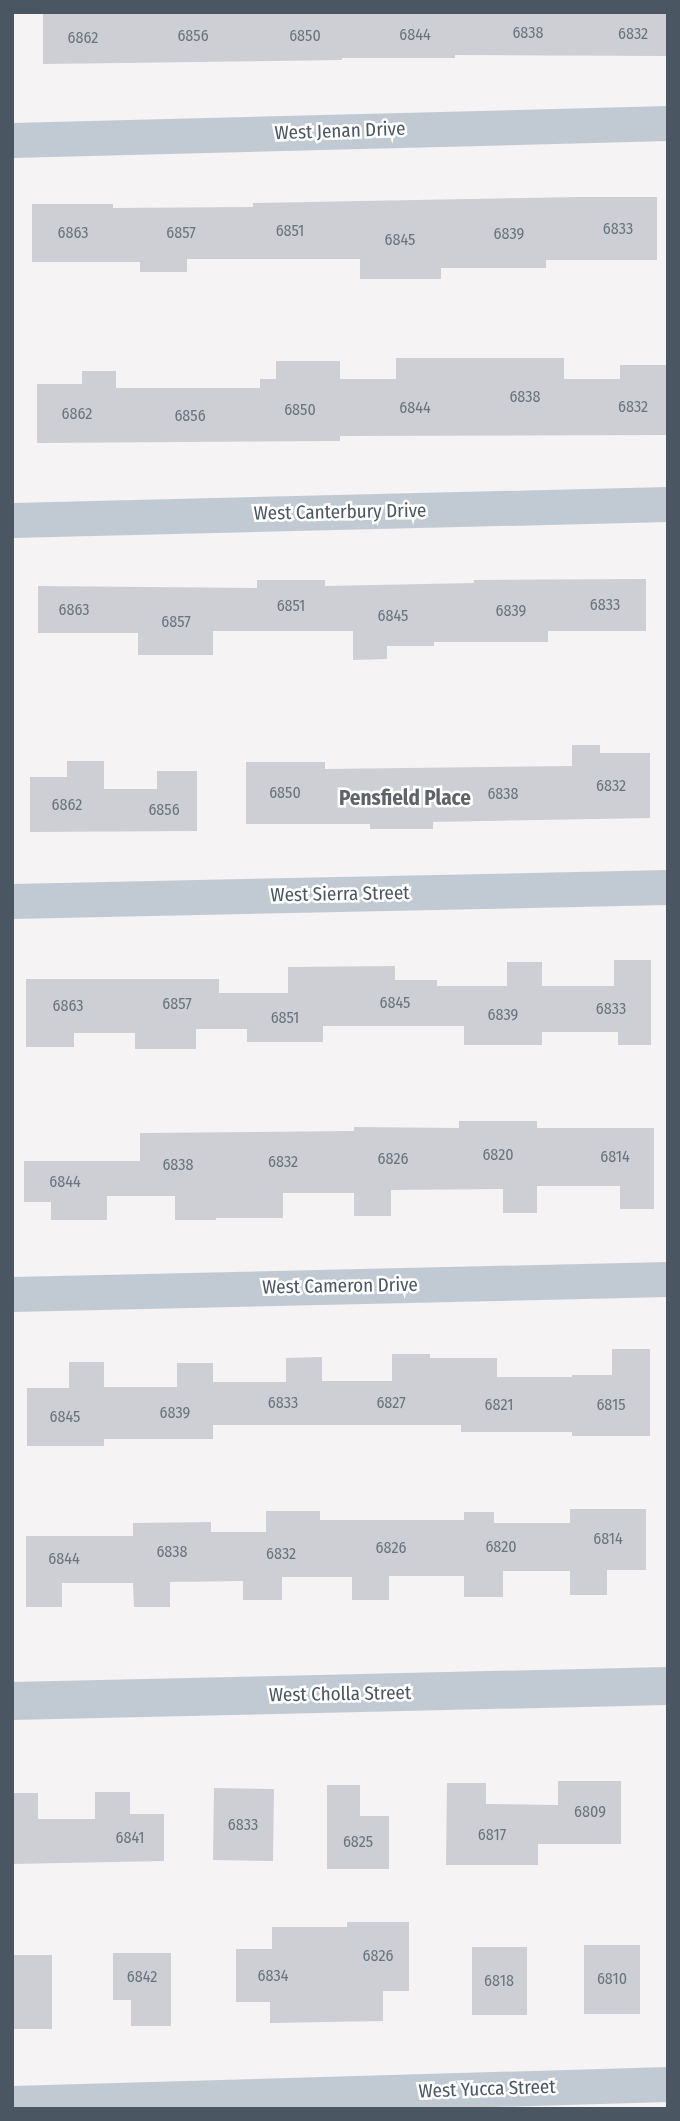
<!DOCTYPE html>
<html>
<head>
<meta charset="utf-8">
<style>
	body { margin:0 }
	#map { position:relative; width:680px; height:2121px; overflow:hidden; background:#f5f3f3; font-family:"Fira Sans Condensed",sans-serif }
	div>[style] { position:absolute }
	.building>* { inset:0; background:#cdcfd5 }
	.minor>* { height:35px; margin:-17.5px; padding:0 17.5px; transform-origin:17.5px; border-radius:17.5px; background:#c1cad2 }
	.tertiary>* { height:38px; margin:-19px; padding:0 19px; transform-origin:19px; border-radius:19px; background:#c1cad2 }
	span { translate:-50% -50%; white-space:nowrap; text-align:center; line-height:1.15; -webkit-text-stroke:5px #fff; paint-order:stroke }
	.number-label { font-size:16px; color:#6b747e }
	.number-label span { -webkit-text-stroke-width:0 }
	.street-label { font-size:19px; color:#4a5661 }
	.neighbourhood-label { font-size:21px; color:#5f6368; font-weight:700 }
	.frame { position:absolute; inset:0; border:14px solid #4a5661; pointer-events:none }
</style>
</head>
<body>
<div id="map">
	<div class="building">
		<div style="clip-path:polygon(43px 12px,668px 12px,668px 56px,455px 55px,455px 58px,342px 58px,342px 60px,43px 64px)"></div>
		<div style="clip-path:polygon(579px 197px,657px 197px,657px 260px,546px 260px,546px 268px,441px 268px,441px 279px,360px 279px,360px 259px,187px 259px,187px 272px,140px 272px,140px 262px,32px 262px,32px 204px,113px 204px,113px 208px,253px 207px,253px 203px)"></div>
		<div style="clip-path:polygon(396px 358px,564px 358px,564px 379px,620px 379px,620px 365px,668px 365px,668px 435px,340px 436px,340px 441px,37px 443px,37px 384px,82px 384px,82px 371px,116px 371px,116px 388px,260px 388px,260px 379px,276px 379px,276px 361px,340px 361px,340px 379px,396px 379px)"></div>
		<div style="clip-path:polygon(646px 579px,646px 631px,548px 631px,548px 642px,434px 642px,434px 646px,387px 646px,387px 659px,353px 660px,353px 631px,213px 631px,213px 655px,138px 655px,138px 633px,38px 633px,38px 586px,257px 588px,257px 580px,325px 580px,325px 586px,474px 583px,474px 580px)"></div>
		<div style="clip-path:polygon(572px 745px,600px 745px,600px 753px,650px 753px,650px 818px,433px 822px,433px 829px,370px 829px,370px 824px,246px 824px,246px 762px,325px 762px,325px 769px,572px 766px)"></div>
		<div style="clip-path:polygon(67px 761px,104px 761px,104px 789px,157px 789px,157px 771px,197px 771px,197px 831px,30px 832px,30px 777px,67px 777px)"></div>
		<div style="clip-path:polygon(614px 960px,651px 960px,651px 1045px,618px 1045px,618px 1032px,542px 1032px,542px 1045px,464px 1045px,464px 1026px,323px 1026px,323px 1042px,247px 1042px,247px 1029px,196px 1029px,196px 1049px,135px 1049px,135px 1033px,74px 1033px,74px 1047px,26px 1047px,26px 979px,219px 979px,219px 993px,288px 993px,288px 967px,395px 966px,395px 980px,437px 980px,437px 986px,507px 986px,507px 962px,542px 962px,542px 986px,614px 986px)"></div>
		<div style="clip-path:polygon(459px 1121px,537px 1121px,537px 1128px,654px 1128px,654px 1209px,620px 1209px,620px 1186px,537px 1186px,537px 1213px,503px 1213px,503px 1189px,391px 1190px,391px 1216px,354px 1216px,354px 1193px,283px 1193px,283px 1218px,216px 1218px,216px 1220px,175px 1220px,175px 1196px,107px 1196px,107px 1220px,51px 1220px,51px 1202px,24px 1202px,24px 1161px,140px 1161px,140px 1133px,354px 1131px,354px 1127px,459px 1128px)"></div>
		<div style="clip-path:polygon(612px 1349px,650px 1349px,650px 1436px,572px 1436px,572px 1432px,461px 1432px,461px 1425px,213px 1425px,213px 1439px,104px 1439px,104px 1446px,27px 1446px,27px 1388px,69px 1388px,69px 1362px,104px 1362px,104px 1387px,177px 1387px,177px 1363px,213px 1363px,213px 1382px,286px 1382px,286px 1358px,322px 1357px,322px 1381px,392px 1381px,392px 1354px,430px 1354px,430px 1358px,497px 1358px,497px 1377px,572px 1377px,572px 1375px,612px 1375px)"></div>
		<div style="clip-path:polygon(570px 1509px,646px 1509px,646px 1570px,607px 1570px,607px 1595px,570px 1595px,570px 1571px,503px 1571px,503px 1597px,464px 1597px,464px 1576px,389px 1576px,389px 1600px,352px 1600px,352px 1577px,282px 1577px,282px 1600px,243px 1600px,243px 1581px,170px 1582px,170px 1607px,134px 1607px,133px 1583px,62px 1583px,62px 1607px,26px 1607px,26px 1536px,133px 1536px,133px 1523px,211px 1522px,211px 1532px,266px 1532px,266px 1511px,320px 1511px,320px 1520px,464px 1520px,464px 1512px,494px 1512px,494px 1523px,570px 1523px)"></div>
		<div style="clip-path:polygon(558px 1781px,621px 1781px,621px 1844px,538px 1844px,538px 1865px,446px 1865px,447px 1783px,486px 1783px,486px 1804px,558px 1805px)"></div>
		<div style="clip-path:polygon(327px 1785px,360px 1785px,360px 1816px,389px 1816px,389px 1869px,327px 1869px)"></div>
		<div style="clip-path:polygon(214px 1788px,274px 1789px,273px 1861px,213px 1860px)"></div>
		<div style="clip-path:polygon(95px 1792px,130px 1792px,130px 1814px,164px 1814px,164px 1861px,12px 1864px,12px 1793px,38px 1793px,38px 1819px,95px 1819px)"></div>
		<div style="clip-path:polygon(347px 1922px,409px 1922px,409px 1991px,383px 1991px,383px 2021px,270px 2023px,270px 2002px,236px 2002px,236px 1949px,272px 1949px,272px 1927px,347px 1927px)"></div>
		<div style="clip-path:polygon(584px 1945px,640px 1945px,640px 2014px,584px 2014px)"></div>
		<div style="clip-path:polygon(472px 1947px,527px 1947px,527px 2015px,472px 2015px)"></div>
		<div style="clip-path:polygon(113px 1953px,171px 1953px,171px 2026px,131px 2026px,131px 2000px,113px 2000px)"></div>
		<div style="clip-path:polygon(12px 1955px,52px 1955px,52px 2029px,12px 2029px)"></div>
	</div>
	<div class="minor">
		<div style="left:12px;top:140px;width:656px;rotate:-1.48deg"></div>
		<div style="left:12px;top:520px;width:656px;rotate:-1.4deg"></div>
		<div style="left:12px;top:901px;width:656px;rotate:-1.22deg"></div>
		<div style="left:12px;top:1294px;width:656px;rotate:-1.31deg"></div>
		<div style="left:12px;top:2103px;width:656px;rotate:-1.66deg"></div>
	</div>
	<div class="tertiary">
		<div style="left:12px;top:1701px;width:656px;rotate:-1.31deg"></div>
	</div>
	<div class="number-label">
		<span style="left:528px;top:33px">6838</span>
		<span style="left:633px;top:34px">6832</span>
		<span style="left:415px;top:35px">6844</span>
		<span style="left:193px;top:36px">6856</span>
		<span style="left:305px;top:36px">6850</span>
		<span style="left:83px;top:38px">6862</span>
		<span style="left:618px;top:229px">6833</span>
		<span style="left:290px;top:231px">6851</span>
		<span style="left:73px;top:233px">6863</span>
		<span style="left:181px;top:233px">6857</span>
		<span style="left:509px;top:234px">6839</span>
		<span style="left:400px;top:240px">6845</span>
		<span style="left:525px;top:397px">6838</span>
		<span style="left:633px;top:407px">6832</span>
		<span style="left:415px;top:408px">6844</span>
		<span style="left:300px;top:410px">6850</span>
		<span style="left:77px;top:414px">6862</span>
		<span style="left:190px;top:416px">6856</span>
		<span style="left:605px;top:605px">6833</span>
		<span style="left:291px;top:606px">6851</span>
		<span style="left:74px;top:610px">6863</span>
		<span style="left:511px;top:611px">6839</span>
		<span style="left:393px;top:616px">6845</span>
		<span style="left:176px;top:622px">6857</span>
		<span style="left:611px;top:786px">6832</span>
		<span style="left:285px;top:793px">6850</span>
		<span style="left:503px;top:794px">6838</span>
		<span style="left:67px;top:805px">6862</span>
		<span style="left:164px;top:810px">6856</span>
		<span style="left:395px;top:1003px">6845</span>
		<span style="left:177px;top:1004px">6857</span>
		<span style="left:68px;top:1006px">6863</span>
		<span style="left:611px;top:1009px">6833</span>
		<span style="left:503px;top:1015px">6839</span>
		<span style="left:285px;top:1018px">6851</span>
		<span style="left:498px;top:1155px">6820</span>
		<span style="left:615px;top:1157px">6814</span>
		<span style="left:393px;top:1159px">6826</span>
		<span style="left:283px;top:1162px">6832</span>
		<span style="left:178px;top:1165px">6838</span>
		<span style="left:65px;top:1182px">6844</span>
		<span style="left:283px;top:1403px">6833</span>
		<span style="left:391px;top:1403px">6827</span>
		<span style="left:499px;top:1405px">6821</span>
		<span style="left:611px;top:1405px">6815</span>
		<span style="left:175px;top:1413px">6839</span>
		<span style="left:65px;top:1417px">6845</span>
		<span style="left:608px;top:1539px">6814</span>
		<span style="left:501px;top:1547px">6820</span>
		<span style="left:391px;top:1548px">6826</span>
		<span style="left:172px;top:1552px">6838</span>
		<span style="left:281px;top:1554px">6832</span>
		<span style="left:64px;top:1559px">6844</span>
		<span style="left:590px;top:1812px">6809</span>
		<span style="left:243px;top:1825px">6833</span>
		<span style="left:492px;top:1835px">6817</span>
		<span style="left:130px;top:1838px">6841</span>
		<span style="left:358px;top:1842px">6825</span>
		<span style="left:378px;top:1956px">6826</span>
		<span style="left:273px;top:1976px">6834</span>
		<span style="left:142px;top:1977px">6842</span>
		<span style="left:612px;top:1979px">6810</span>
		<span style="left:499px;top:1981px">6818</span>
	</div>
	<div class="street-label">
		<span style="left:340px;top:131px;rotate:-2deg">West Jenan Drive</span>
		<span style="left:340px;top:512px;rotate:-1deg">West Canterbury Drive</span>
		<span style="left:340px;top:894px;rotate:-1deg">West Sierra Street</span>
		<span style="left:340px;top:1286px;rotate:-1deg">West Cameron Drive</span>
		<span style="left:340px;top:1694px;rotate:-1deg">West Cholla Street</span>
		<span style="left:487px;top:2089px;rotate:-2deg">West Yucca Street</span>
	</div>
	<div class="neighbourhood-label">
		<span style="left:405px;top:798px">Pensfield Place</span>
	</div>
	<div class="frame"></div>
</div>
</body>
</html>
